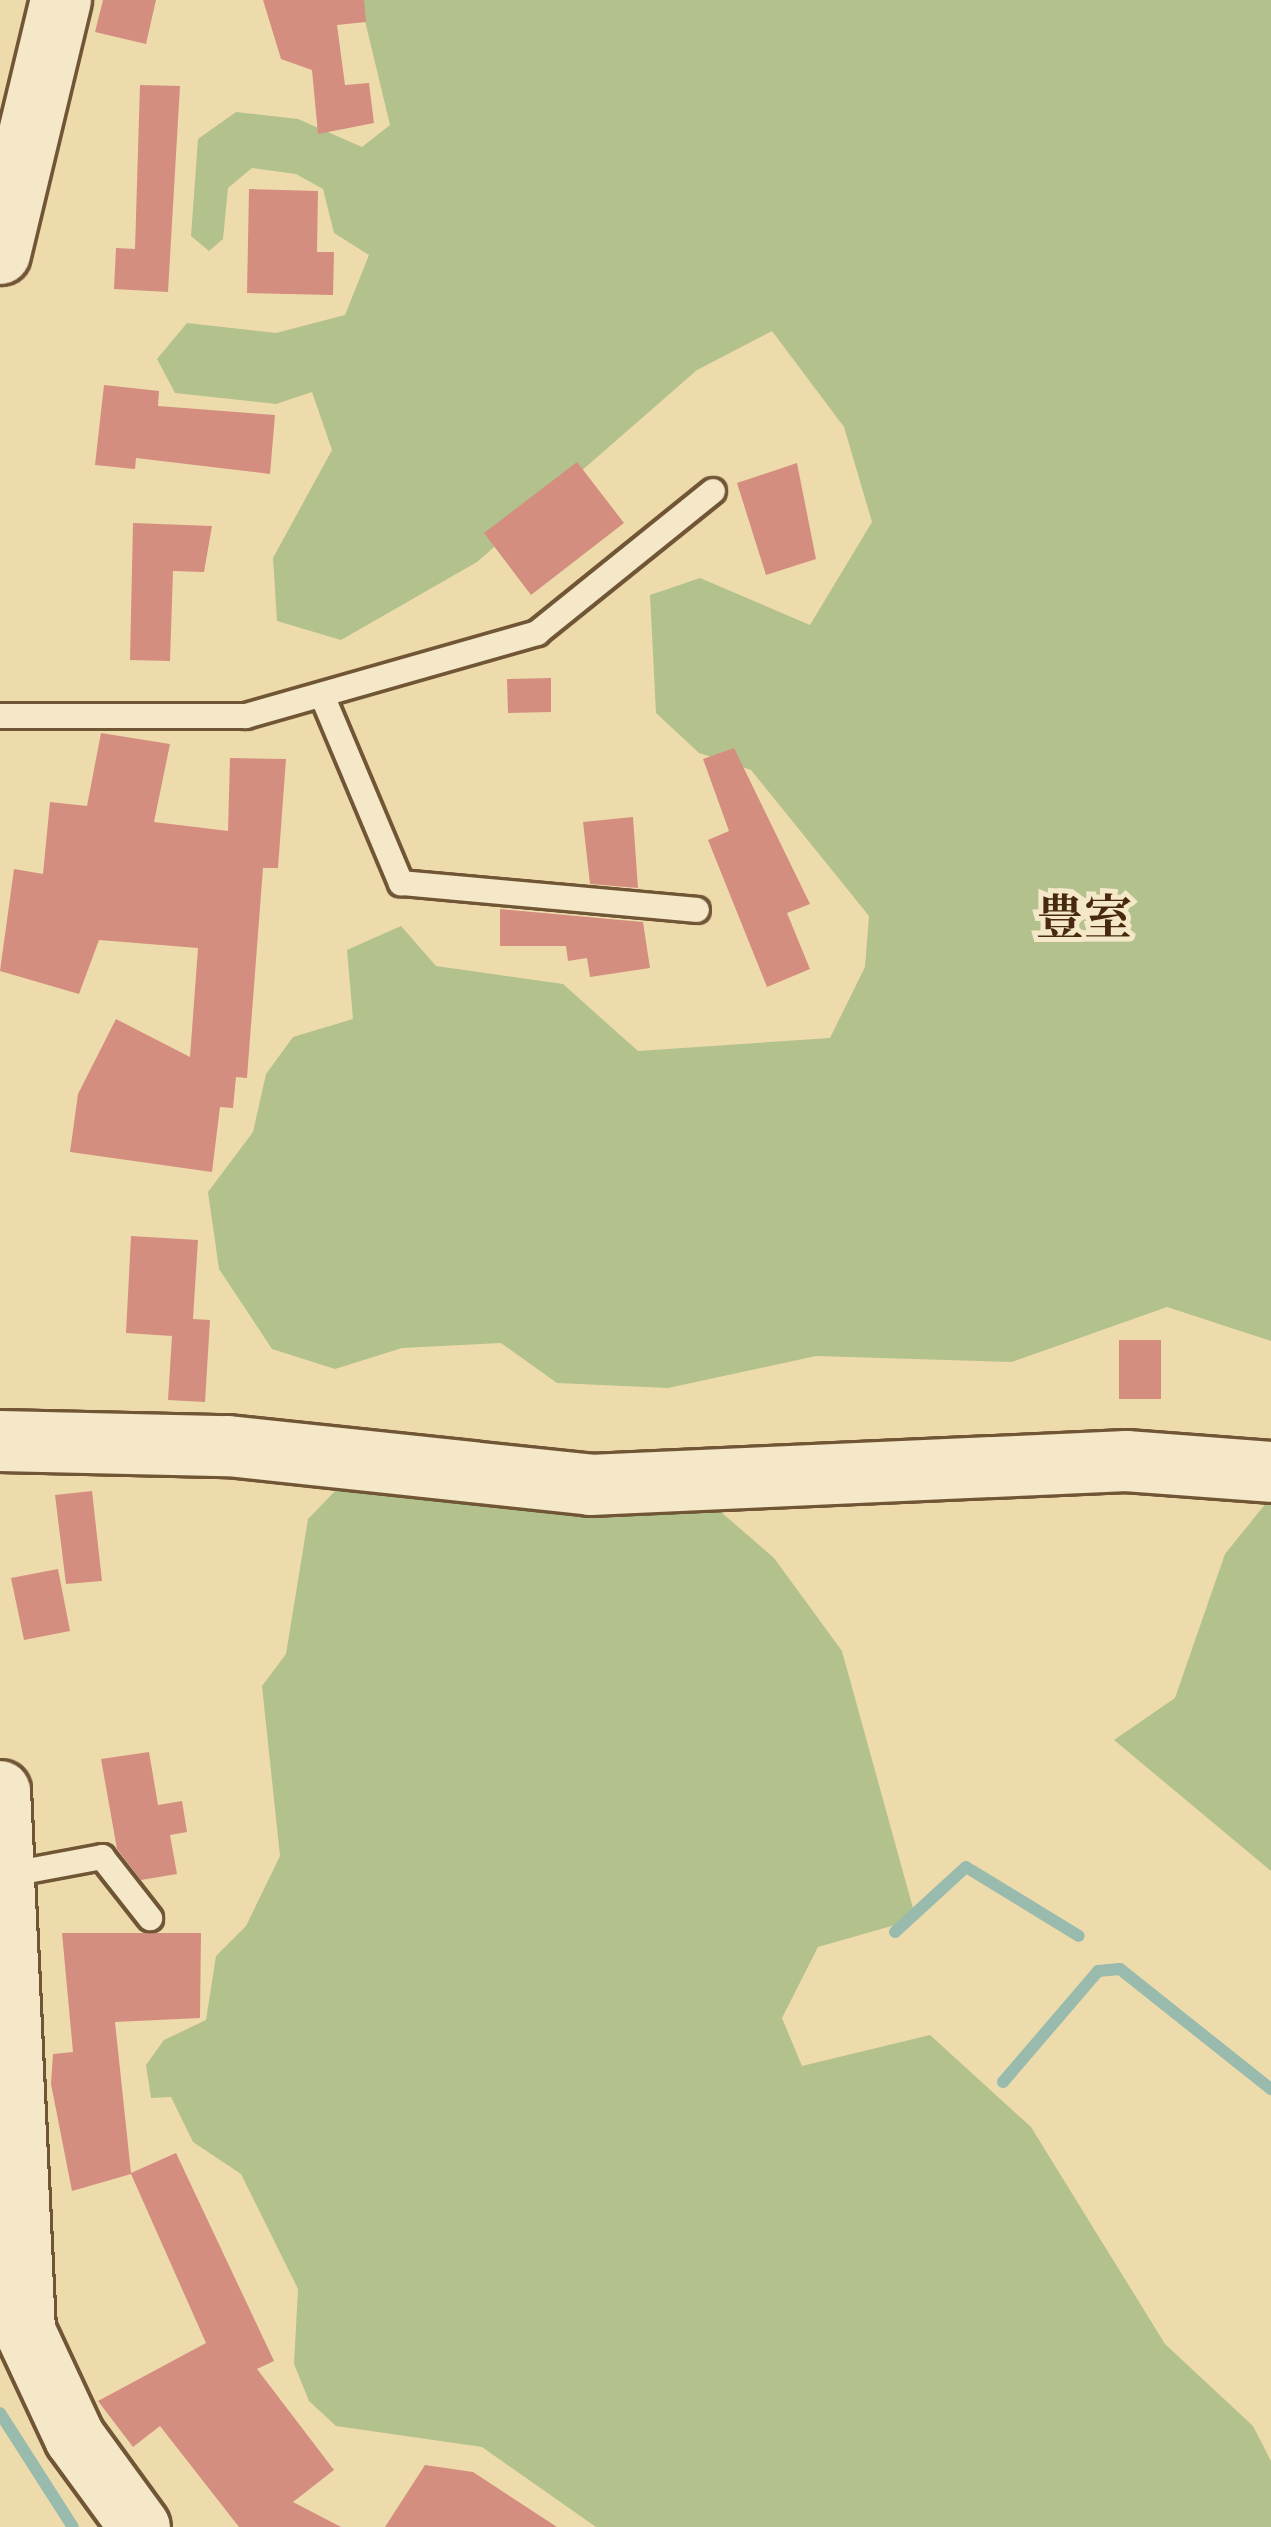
<!DOCTYPE html>
<html>
<head>
<meta charset="utf-8">
<style>
	body { margin:0 }
	#map { position:relative; width:1271px; height:2527px; overflow:hidden; background:#eedbac; font-family:"EB Garamond","Noto Serif JP",serif }
	div>[style] { position:absolute }
	.green>* { inset:0; background:#b3c18d }
	.stream>* { height:12px; margin:-6px; padding:0 6px; transform-origin:6px; border-radius:6px; background:#99bbad }
	.building>* { inset:0; background:#d48e7f }
	.roads { filter:drop-shadow(3px 0 #715636) drop-shadow(-3px 0 #715636) drop-shadow(0 3px #715636) drop-shadow(0 -3px #715636) }
	.service>* { height:24px; margin:-12px; padding:0 12px; transform-origin:12px; border-radius:12px; background:#f4e8c9 }
	.tertiary>* { height:60px; margin:-30px; padding:0 30px; transform-origin:30px; border-radius:30px; background:#f4e8c9 }
	span { translate:-50% -50%; white-space:nowrap; text-align:center; line-height:1.15; -webkit-text-stroke:10px #f4e8c9; paint-order:stroke }
	.quarter-label { font-size:48px; color:#472a0e; font-weight:700 }
</style>
</head>
<body>
<div id="map">
	<div class="green">
		<div style="clip-path:polygon(360px 0,1271px 0,1271px 1341px,1167px 1307px,1012px 1362px,816px 1356px,668px 1388px,557px 1383px,501px 1343px,402px 1348px,335px 1369px,272px 1349px,219px 1269px,208px 1192px,253px 1132px,266px 1074px,293px 1037px,353px 1019px,347px 950px,401px 926px,436px 966px,563px 984px,638px 1051px,830px 1038px,865px 967px,869px 916px,751px 770px,699px 753px,656px 713px,650px 595px,700px 578px,810px 625px,872px 522px,844px 427px,772px 331px,697px 370px,477px 562px,341px 640px,277px 621px,273px 558px,332px 450px,312px 392px,276px 404px,175px 393px,157px 359px,187px 323px,276px 333px,345px 315px,369px 255px,334px 233px,323px 189px,296px 174px,252px 168px,228px 188px,223px 239px,209px 251px,191px 236px,198px 139px,236px 112px,298px 119px,362px 147px,390px 125px)"></div>
		<div style="clip-path:polygon(340px 1486px,714px 1506px,774px 1558px,842px 1651px,916px 1919px,818px 1947px,782px 2018px,802px 2066px,930px 2035px,1031px 2127px,1165px 2344px,1253px 2426px,1271px 2461px,1271px 2527px,596px 2527px,482px 2447px,336px 2426px,309px 2401px,294px 2364px,298px 2289px,241px 2174px,193px 2142px,171px 2097px,151px 2098px,146px 2065px,164px 2040px,206px 2020px,216px 1956px,246px 1926px,280px 1856px,262px 1686px,286px 1654px,308px 1519px)"></div>
		<div style="clip-path:polygon(1271px 1497px,1271px 1871px,1114px 1740px,1175px 1698px,1225px 1554px)"></div>
	</div>
	<div class="stream">
		<div style="left:895px;top:1932px;width:96px;rotate:-42.5deg"></div>
		<div style="left:966px;top:1867px;width:132px;rotate:31.4deg"></div>
		<div style="left:1003px;top:2082px;width:146px;rotate:-49.4deg"></div>
		<div style="left:1098px;top:1971px;width:22px;rotate:-5deg"></div>
		<div style="left:1120px;top:1969px;width:193px;rotate:38.5deg"></div>
		<div style="left:0;top:2413px;width:135px;rotate:57.4deg"></div>
	</div>
	<div class="building">
		<div style="clip-path:polygon(103px 0,156px 0,146px 44px,95px 32px)"></div>
		<div style="clip-path:polygon(263px 0,364px 0,366px 22px,337px 25px,345px 85px,369px 83px,374px 123px,318px 134px,312px 70px,281px 59px)"></div>
		<div style="clip-path:polygon(140px 85px,180px 86px,168px 292px,114px 289px,116px 248px,135px 249px)"></div>
		<div style="clip-path:polygon(249px 189px,318px 191px,317px 252px,334px 252px,333px 295px,247px 293px)"></div>
		<div style="clip-path:polygon(104px 385px,159px 391px,158px 406px,275px 415px,270px 474px,136px 458px,135px 469px,95px 465px)"></div>
		<div style="clip-path:polygon(577px 462px,624px 523px,531px 595px,484px 533px)"></div>
		<div style="clip-path:polygon(797px 463px,816px 559px,766px 575px,737px 483px)"></div>
		<div style="clip-path:polygon(133px 523px,212px 526px,204px 572px,173px 571px,170px 661px,130px 660px)"></div>
		<div style="clip-path:polygon(551px 678px,551px 712px,508px 713px,507px 679px)"></div>
		<div style="clip-path:polygon(101px 733px,170px 744px,154px 822px,228px 831px,230px 758px,286px 759px,278px 868px,263px 868px,247px 1078px,236px 1077px,233px 1108px,220px 1107px,212px 1172px,70px 1152px,78px 1094px,116px 1019px,190px 1057px,198px 948px,99px 940px,79px 994px,0 971px,14px 869px,43px 874px,50px 802px,87px 806px)"></div>
		<div style="clip-path:polygon(734px 748px,810px 904px,787px 913px,810px 969px,767px 987px,708px 840px,729px 831px,703px 759px)"></div>
		<div style="clip-path:polygon(633px 817px,638px 888px,590px 884px,583px 822px)"></div>
		<div style="clip-path:polygon(500px 909px,643px 922px,650px 968px,590px 977px,587px 958px,568px 961px,566px 946px,500px 946px)"></div>
		<div style="clip-path:polygon(131px 1236px,198px 1240px,193px 1319px,210px 1320px,205px 1402px,168px 1400px,172px 1336px,126px 1333px)"></div>
		<div style="clip-path:polygon(1119px 1340px,1161px 1340px,1161px 1399px,1119px 1399px)"></div>
		<div style="clip-path:polygon(92px 1491px,102px 1581px,66px 1584px,55px 1495px)"></div>
		<div style="clip-path:polygon(58px 1569px,70px 1631px,24px 1640px,11px 1578px)"></div>
		<div style="clip-path:polygon(149px 1752px,158px 1805px,182px 1801px,187px 1832px,170px 1835px,177px 1874px,141px 1880px,117px 1849px,101px 1759px)"></div>
		<div style="clip-path:polygon(62px 1933px,201px 1933px,200px 2018px,115px 2022px,131px 2173px,176px 2153px,274px 2361px,257px 2369px,334px 2470px,293px 2502px,341px 2527px,239px 2527px,160px 2426px,133px 2447px,98px 2401px,206px 2343px,131px 2174px,72px 2191px,51px 2084px,53px 2054px,73px 2052px)"></div>
		<div style="clip-path:polygon(425px 2465px,473px 2472px,557px 2527px,385px 2527px)"></div>
	</div>
	<div class="roads">
		<div class="service">
			<div style="left:324px;top:700px;width:199px;rotate:67.2deg"></div>
			<div style="left:401px;top:883px;width:297px;rotate:5.2deg"></div>
			<div style="left:0;top:716px;width:246px"></div>
			<div style="left:246px;top:716px;width:303px;rotate:-15.9deg"></div>
			<div style="left:537px;top:633px;width:226px;rotate:-38.9deg"></div>
			<div style="left:6px;top:1875px;width:98px;rotate:-10.6deg"></div>
			<div style="left:102px;top:1857px;width:78px;rotate:51.8deg"></div>
		</div>
		<div class="tertiary">
			<div style="left:0;top:254px;width:261px;rotate:-76.5deg"></div>
			<div style="left:0;top:1441px;width:228px;rotate:1.3deg"></div>
			<div style="left:228px;top:1446px;width:364px;rotate:6.1deg"></div>
			<div style="left:590px;top:1485px;width:537px;rotate:-2.56deg"></div>
			<div style="left:1126px;top:1461px;width:145px;rotate:4.3deg"></div>
			<div style="left:0;top:1791px;width:541px;rotate:87.35deg"></div>
			<div style="left:25px;top:2331px;width:118px;rotate:65deg"></div>
			<div style="left:75px;top:2438px;width:110px;rotate:53.9deg"></div>
		</div>
	</div>
	<div class="quarter-label">
		<span style="left:1084px;top:918px">豊室</span>
	</div>
</div>
</body>
</html>
